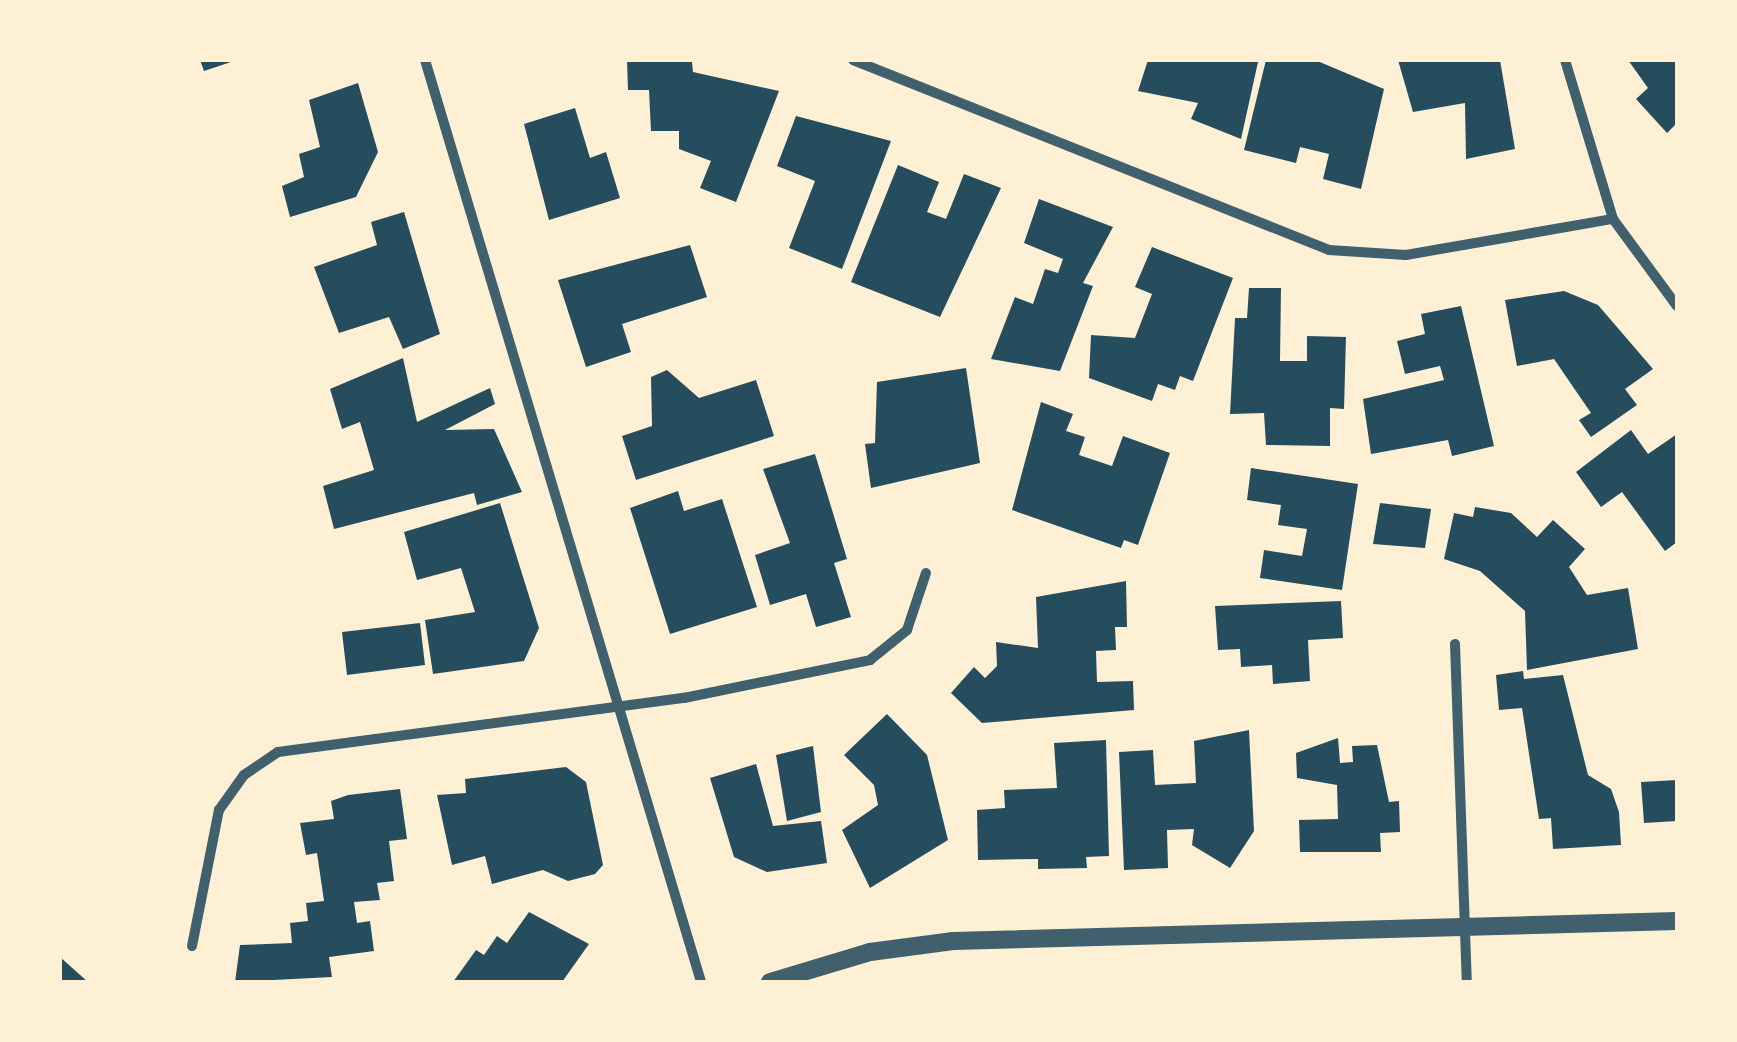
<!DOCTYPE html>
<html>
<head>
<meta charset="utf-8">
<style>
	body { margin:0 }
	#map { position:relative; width:1737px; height:1042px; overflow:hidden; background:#fdf0d5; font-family:"DM Sans",sans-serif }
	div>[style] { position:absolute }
	.building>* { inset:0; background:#264d5e }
	.minor>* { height:10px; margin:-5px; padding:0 5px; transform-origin:5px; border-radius:5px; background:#3f606c }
	.tertiary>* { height:18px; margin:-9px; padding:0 9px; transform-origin:9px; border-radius:9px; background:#3f606c }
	span { translate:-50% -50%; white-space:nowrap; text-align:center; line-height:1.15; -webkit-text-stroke:8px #fdf0d5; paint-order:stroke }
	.frame { position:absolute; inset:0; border:62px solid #fdf0d5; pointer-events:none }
</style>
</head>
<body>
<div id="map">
	<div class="building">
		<div style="clip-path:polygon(200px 60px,233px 60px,234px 61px,204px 71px)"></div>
		<div style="clip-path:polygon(627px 60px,692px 62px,693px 72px,779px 91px,736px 202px,700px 188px,711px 161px,679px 149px,679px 131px,651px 131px,649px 90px,628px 90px)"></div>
		<div style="clip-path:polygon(1148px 60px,1258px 62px,1241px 139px,1191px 119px,1198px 103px,1138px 91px)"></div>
		<div style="clip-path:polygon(1266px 60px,1315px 60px,1384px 89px,1361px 189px,1323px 179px,1329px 154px,1300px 147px,1296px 163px,1244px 150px)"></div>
		<div style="clip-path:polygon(1398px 60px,1500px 60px,1515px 149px,1466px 159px,1465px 103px,1413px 112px)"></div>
		<div style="clip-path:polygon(1628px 60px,1677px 60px,1677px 123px,1667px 133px,1636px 99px,1648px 88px)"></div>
		<div style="clip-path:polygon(358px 83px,378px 152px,356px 197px,290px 217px,282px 186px,304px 177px,299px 154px,320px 147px,309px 100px)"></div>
		<div style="clip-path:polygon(575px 108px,590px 158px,606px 152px,620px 198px,549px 220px,524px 124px)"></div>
		<div style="clip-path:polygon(796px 116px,891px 141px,842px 269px,789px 248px,815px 181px,777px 166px)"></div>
		<div style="clip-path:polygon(898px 165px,939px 182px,927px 212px,946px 219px,964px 174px,1001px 188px,940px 317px,851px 282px)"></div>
		<div style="clip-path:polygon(1039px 199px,1113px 227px,1083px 283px,1093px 286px,1060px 371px,991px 359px,1015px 297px,1033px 304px,1045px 269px,1058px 273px,1063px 259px,1024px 243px)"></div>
		<div style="clip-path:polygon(404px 212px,440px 334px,403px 349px,389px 317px,339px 333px,314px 267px,377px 245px,371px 222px)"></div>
		<div style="clip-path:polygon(690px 245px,707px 297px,622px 324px,631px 352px,586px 367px,558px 280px)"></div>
		<div style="clip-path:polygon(1152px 247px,1233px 278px,1193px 381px,1180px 376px,1175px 390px,1158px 384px,1152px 401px,1089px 378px,1091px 335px,1135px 338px,1152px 294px,1135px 287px)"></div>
		<div style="clip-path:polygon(1249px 288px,1281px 288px,1280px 361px,1307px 361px,1307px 336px,1346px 337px,1344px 409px,1330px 408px,1330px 446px,1266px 445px,1264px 413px,1230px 414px,1235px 318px,1247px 318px)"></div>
		<div style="clip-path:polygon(1564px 291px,1598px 305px,1653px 369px,1625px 389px,1637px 405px,1591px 437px,1579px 420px,1591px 413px,1554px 359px,1517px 366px,1505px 300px)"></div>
		<div style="clip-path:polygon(1461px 306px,1494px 446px,1452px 456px,1448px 440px,1371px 454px,1363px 399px,1444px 380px,1440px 366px,1405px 374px,1397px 341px,1425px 334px,1421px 314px)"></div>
		<div style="clip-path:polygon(403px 358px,417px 422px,490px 388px,495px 404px,445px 430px,494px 429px,522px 492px,477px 505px,474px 493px,334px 529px,323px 486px,374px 470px,360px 422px,342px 429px,330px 389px)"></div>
		<div style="clip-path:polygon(966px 368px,980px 463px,871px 488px,865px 444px,875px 443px,877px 382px)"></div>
		<div style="clip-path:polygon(667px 370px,699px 398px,756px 380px,774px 436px,636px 480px,622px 436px,652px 426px,651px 377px)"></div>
		<div style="clip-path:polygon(1041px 402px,1073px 414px,1066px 431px,1085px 437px,1079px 455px,1112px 466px,1123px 436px,1170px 453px,1138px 545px,1124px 540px,1121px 548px,1012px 510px)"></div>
		<div style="clip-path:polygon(1631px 430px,1648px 454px,1677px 434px,1677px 542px,1665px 551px,1622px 492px,1601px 507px,1576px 472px)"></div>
		<div style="clip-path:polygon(815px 454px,847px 559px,834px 563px,851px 617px,816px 627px,806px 594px,770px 605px,755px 555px,790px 543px,763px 469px)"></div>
		<div style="clip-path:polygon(1251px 468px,1358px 484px,1342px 590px,1260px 578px,1264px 550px,1302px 556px,1307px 529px,1278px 525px,1281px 505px,1247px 500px)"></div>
		<div style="clip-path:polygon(678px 491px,684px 511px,722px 499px,757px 607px,670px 634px,630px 508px)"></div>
		<div style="clip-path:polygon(500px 503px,539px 628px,524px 661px,433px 674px,425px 620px,475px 612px,461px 568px,417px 580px,404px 532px)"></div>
		<div style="clip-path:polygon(1380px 503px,1431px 509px,1425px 548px,1373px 544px)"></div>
		<div style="clip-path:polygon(1475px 507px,1511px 513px,1537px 537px,1553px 520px,1585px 549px,1569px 567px,1587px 595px,1628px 588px,1638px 649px,1527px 670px,1525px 611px,1480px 571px,1444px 559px,1454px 513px,1473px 517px)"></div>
		<div style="clip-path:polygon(1126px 581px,1127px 627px,1115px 627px,1116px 650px,1096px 651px,1097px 682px,1133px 681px,1134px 710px,982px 723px,951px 693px,974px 667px,985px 678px,997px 666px,996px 642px,1038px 648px,1036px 597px)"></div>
		<div style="clip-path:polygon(1341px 601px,1343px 638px,1308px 640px,1310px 681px,1273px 684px,1272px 665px,1241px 667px,1240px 649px,1218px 650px,1215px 606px)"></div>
		<div style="clip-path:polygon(420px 623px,425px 665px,347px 675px,342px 632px)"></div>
		<div style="clip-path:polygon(1523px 671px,1524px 679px,1563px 675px,1588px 775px,1611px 789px,1619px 812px,1621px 845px,1553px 849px,1551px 818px,1539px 819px,1522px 708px,1499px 710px,1496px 675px)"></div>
		<div style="clip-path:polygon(887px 714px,927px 755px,948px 840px,870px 888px,842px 830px,878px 805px,874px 785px,844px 755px)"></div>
		<div style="clip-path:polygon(1249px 730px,1254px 831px,1230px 868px,1192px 845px,1194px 829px,1167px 830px,1168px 868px,1124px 870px,1119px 752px,1153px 750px,1155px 785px,1196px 783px,1194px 741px)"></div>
		<div style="clip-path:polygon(1338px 738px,1340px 763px,1353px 762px,1352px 746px,1377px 745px,1389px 802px,1399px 801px,1400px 832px,1380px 833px,1381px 852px,1300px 852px,1299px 820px,1338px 819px,1337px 785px,1297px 778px,1296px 753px)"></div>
		<div style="clip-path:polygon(1106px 740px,1109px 856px,1086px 857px,1087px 868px,1038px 869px,1038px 859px,978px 860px,977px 810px,1005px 808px,1004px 790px,1057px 788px,1054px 743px)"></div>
		<div style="clip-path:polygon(813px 746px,821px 812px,787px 821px,776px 755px)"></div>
		<div style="clip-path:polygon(756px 764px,773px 826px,821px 821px,827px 863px,767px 872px,734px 857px,710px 778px)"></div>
		<div style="clip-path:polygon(566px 767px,586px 782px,603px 865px,595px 874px,568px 881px,543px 870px,492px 884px,485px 856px,452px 865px,437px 795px,466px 793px,465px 779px)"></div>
		<div style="clip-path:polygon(1677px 780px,1677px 821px,1644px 823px,1641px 782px)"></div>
		<div style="clip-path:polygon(400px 789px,407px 839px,389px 841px,394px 881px,377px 883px,380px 900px,354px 902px,357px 923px,370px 921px,374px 951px,329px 957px,332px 977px,235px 982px,240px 945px,292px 943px,290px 923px,308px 921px,306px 903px,324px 901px,317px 853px,306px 855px,300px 823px,334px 819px,331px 801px,348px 795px)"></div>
		<div style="clip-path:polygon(529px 912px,589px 944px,562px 982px,453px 982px,476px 950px,484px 955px,497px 936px,507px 943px)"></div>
		<div style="clip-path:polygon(60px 957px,88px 982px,60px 982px)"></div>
	</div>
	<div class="minor">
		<div style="left:425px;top:60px;width:962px;rotate:73.33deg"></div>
		<div style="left:853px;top:60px;width:513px;rotate:21.76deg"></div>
		<div style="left:1329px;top:250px;width:77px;rotate:3.7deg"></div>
		<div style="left:1406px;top:255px;width:210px;rotate:-9.9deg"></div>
		<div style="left:1565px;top:60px;width:166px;rotate:73.2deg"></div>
		<div style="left:1613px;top:219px;width:108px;rotate:53.7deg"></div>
		<div style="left:1455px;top:644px;width:338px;rotate:88deg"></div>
		<div style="left:192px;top:946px;width:139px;rotate:-78.8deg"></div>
		<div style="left:219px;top:810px;width:43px;rotate:-54.5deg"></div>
		<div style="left:244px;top:775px;width:41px;rotate:-34.1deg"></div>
		<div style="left:278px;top:752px;width:410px;rotate:-7.6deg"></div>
		<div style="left:684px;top:698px;width:190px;rotate:-11.5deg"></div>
		<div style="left:870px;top:660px;width:48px;rotate:-39deg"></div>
		<div style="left:907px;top:630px;width:60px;rotate:-71.6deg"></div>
	</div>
	<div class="tertiary">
		<div style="left:770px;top:982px;width:104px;rotate:-16.7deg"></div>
		<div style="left:870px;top:952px;width:84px;rotate:-7.5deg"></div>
		<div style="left:953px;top:941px;width:724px;rotate:-1.58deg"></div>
	</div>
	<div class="frame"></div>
</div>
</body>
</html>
